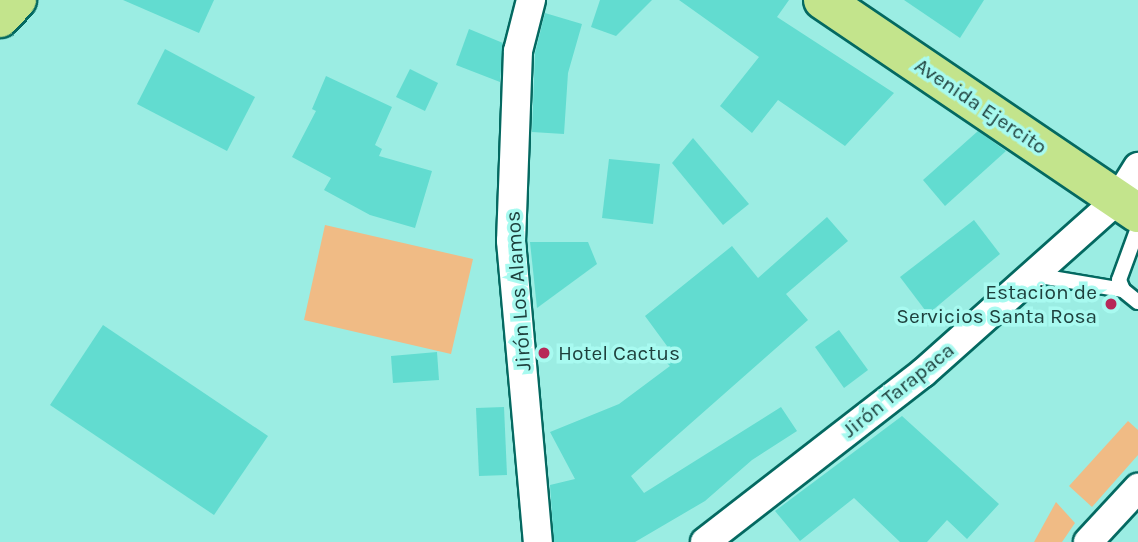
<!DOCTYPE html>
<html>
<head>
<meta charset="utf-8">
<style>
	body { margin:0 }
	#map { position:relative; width:1138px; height:542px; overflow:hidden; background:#9bede3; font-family:Karla,sans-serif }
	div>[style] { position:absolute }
	.green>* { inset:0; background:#f0bb85 }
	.building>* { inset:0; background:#62dcd0 }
	.roads { filter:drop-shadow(2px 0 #046961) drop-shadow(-2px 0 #046961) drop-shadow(0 2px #046961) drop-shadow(0 -2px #046961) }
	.service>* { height:14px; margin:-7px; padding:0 7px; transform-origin:7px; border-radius:7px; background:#fff }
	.minor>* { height:28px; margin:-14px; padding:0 14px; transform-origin:14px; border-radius:14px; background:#fff }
	.trunk>* { height:38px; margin:-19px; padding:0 19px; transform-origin:19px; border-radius:19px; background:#c3e48c }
	.dots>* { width:19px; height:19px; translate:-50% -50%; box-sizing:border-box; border:4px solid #a8faf0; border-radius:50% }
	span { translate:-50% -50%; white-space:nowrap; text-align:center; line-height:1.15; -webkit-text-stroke:7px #a8faf0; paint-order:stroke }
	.street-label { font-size:21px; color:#1e403d }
	.poi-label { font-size:21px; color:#1e403d }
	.right { translate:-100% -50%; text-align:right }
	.left { translate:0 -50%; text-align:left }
</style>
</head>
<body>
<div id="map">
	<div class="green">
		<div style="clip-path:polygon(325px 225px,473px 259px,451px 354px,304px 320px)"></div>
		<div style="clip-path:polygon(1128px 421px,1138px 430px,1138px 455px,1092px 507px,1069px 486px)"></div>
		<div style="clip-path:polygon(1056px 502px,1075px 523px,1062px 542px,1034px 542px)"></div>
	</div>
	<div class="building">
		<div style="clip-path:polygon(123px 0,214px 0,199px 33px)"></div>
		<div style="clip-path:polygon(600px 0,652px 0,616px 36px,591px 27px)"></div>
		<div style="clip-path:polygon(679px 0,789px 0,777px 17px,894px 93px,845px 146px,778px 100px,752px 133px,720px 106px,759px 57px)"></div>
		<div style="clip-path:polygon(904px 0,984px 0,960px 38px)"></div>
		<div style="clip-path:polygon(545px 13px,582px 24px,568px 73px,564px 134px,532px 132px,535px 53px)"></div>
		<div style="clip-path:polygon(469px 29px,503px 43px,500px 82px,456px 65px)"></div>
		<div style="clip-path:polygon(165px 49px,255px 97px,227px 151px,137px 104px)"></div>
		<div style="clip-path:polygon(410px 69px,438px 83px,425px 111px,396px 97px)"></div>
		<div style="clip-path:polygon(326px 76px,392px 107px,375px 145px,382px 149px,379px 156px,432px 171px,415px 228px,370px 215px,324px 190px,331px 178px,292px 157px,316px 111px,312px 109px)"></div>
		<div style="clip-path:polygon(978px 131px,1006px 151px,945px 206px,923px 180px)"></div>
		<div style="clip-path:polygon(693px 138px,749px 204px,723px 225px,672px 163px)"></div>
		<div style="clip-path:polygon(609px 159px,660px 164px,653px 224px,602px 218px)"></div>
		<div style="clip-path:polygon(827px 217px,848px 241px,786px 294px,808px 320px,631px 476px,644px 493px,781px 407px,797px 431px,752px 460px,705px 501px,635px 542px,554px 542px,550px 485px,575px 479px,550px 432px,619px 404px,670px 366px,659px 355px,667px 346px,645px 316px,732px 246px,758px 278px)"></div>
		<div style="clip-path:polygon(974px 220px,1000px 254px,928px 314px,900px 277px)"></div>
		<div style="clip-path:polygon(530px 242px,588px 242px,597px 264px,537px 308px)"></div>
		<div style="clip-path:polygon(103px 325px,268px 436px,214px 515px,50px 405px)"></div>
		<div style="clip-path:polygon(839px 330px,868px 370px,844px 388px,815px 347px)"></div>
		<div style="clip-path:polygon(437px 352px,439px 380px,393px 383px,391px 356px)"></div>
		<div style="clip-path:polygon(504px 407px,507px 475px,479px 476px,476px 408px)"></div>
		<div style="clip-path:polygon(902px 416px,999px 504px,967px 539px,947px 520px,927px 542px,900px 542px,854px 498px,800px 541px,775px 511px)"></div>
	</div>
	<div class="roads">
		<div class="service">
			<div style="left:1138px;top:228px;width:55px;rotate:110.1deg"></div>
			<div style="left:1119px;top:280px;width:11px;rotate:68deg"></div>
			<div style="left:1123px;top:290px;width:19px;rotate:39deg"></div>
			<div style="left:1034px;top:275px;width:90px;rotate:9.6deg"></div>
		</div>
		<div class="minor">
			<div style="left:531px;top:0;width:53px;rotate:104.3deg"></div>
			<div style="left:518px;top:51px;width:190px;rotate:92.1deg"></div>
			<div style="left:511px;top:241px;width:302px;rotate:84.9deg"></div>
			<div style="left:705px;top:542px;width:276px;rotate:-37.8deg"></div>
			<div style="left:923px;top:373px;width:261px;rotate:-41.7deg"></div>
			<div style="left:1118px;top:199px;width:38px;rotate:-58deg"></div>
			<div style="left:1088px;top:542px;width:74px;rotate:-47.2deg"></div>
		</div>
		<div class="trunk">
			<div style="left:823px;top:0;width:380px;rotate:34.1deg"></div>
			<div style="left:0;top:18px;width:25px;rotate:-47deg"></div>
		</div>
	</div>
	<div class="dots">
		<div style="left:1111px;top:304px;background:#b72958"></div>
		<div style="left:544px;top:353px;background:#b72958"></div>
	</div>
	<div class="street-label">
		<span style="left:981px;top:106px;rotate:34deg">Avenida Ejercito</span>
		<span style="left:518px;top:291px;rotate:-94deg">Jirón Los Alamos</span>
		<span style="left:898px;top:390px;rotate:-39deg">Jirón Tarapaca</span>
	</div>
	<div class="poi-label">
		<span class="right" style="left:1097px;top:304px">Estacion de<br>Servicios Santa Rosa</span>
		<span class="left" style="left:558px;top:353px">Hotel Cactus</span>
	</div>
</div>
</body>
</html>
